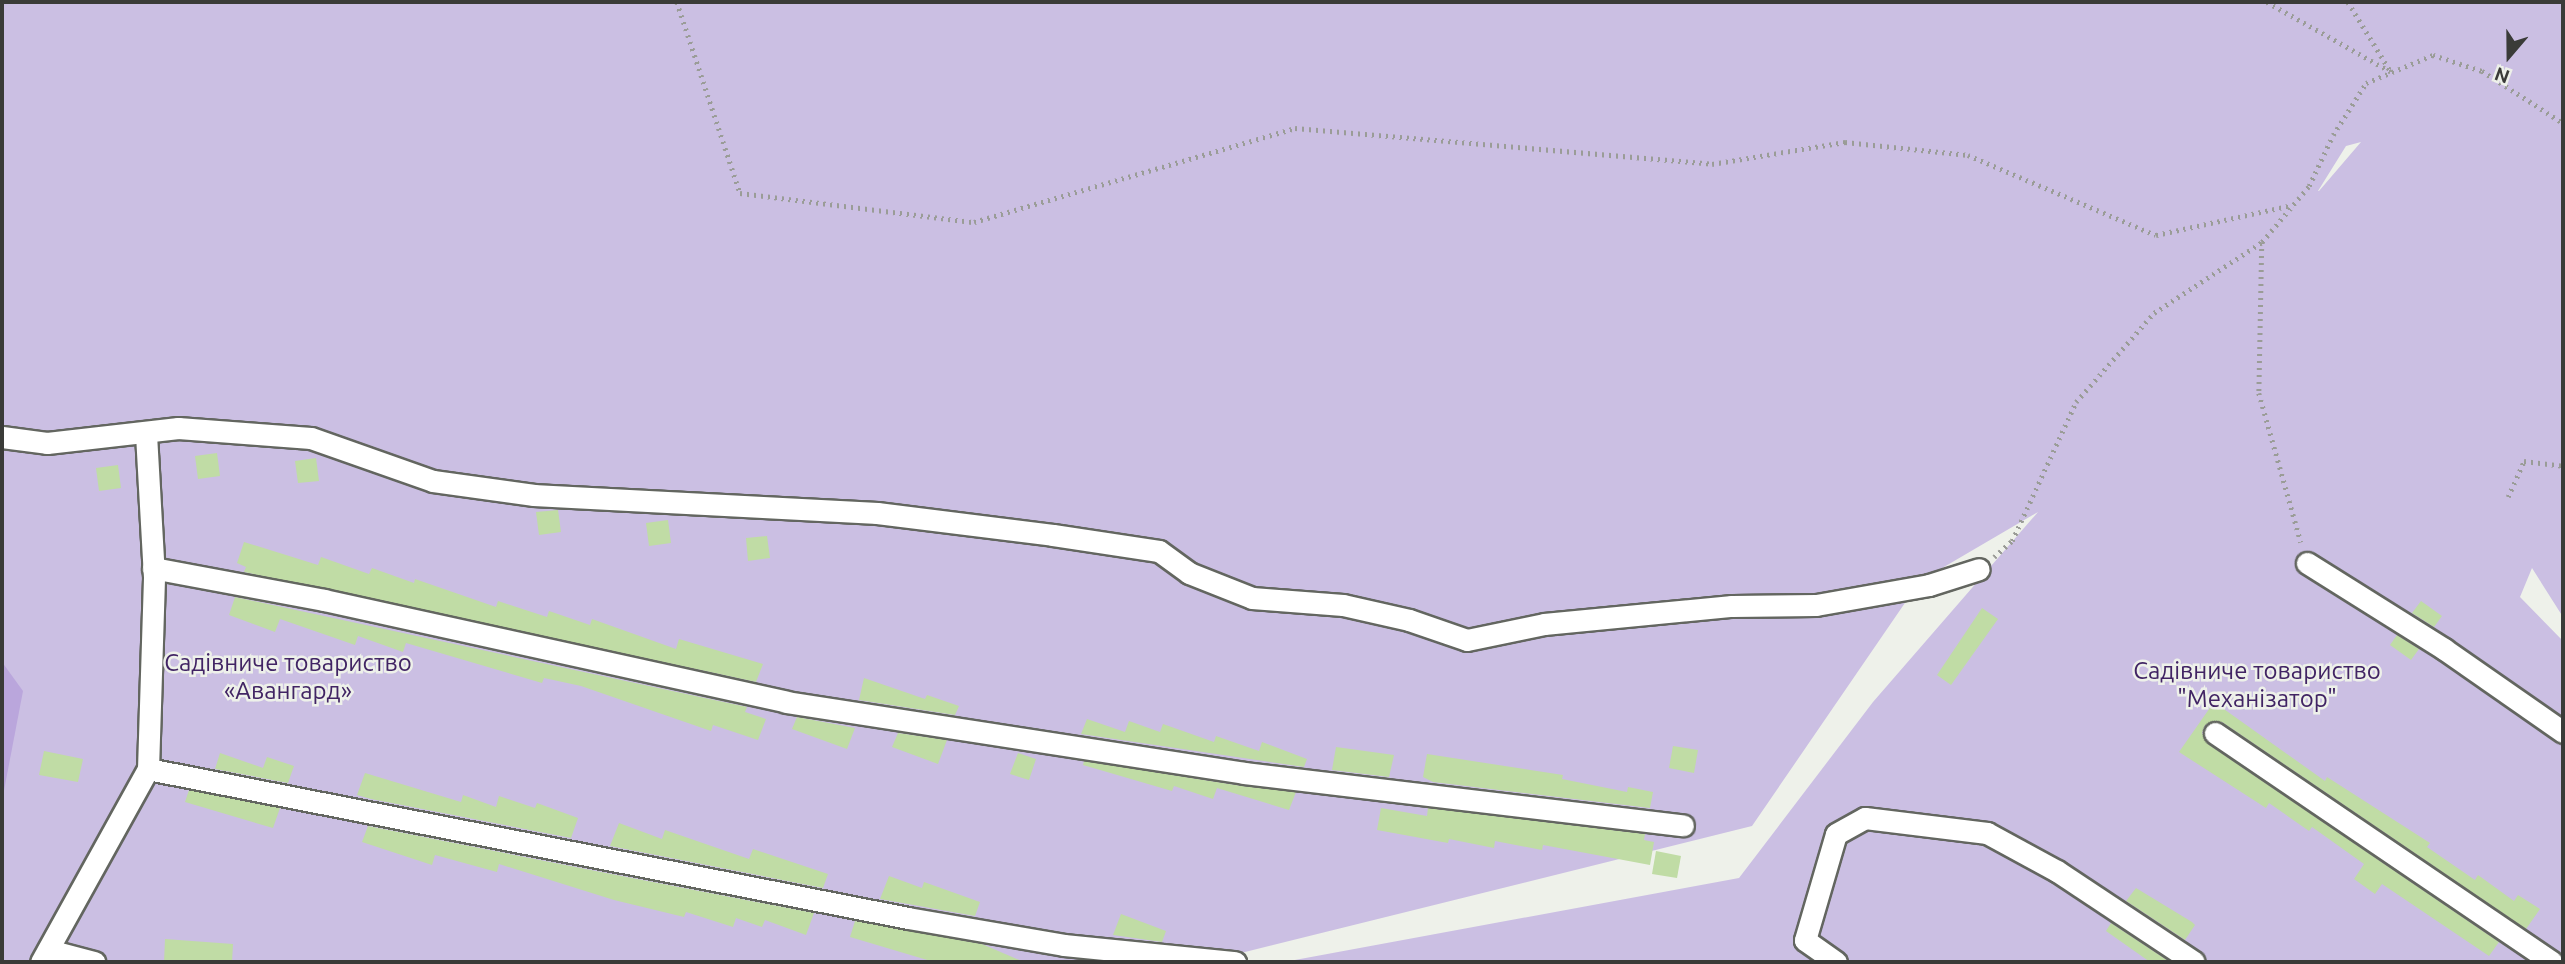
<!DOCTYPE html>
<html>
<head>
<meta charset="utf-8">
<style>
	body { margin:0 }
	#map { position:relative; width:2565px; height:964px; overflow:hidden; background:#eef1ea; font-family:Ubuntu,sans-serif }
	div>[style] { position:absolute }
	.green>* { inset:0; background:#cbbfe3 }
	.water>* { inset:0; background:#baa6dc }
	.building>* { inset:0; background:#c0dca5 }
	.path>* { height:4.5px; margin-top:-2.25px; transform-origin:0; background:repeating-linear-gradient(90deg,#9a9c97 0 2px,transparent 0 7px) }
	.roads { filter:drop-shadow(2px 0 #636660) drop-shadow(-2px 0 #636660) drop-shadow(0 2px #636660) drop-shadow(0 -2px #636660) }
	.minor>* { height:21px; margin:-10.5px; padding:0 10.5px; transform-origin:10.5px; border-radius:10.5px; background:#fff }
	span { translate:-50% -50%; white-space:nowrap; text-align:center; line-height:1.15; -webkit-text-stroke:5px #eef1ea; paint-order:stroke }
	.park-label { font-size:24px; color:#412464 }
	.frame { position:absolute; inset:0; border:4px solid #3a3b38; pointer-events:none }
	.north { position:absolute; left:2474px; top:21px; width:70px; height:70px; -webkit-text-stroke:5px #eef1ea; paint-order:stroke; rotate:200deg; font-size:19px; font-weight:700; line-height:28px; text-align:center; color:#3a3b38 }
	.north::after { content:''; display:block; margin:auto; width:24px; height:32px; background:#3a3b38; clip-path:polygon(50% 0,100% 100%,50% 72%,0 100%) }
</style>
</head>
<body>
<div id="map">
	<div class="green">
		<div style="clip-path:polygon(evenodd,2px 2px,2563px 2px,2563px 617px,2532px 568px,2520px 597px,2563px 641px,2563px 962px,1284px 962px,1739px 878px,1873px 702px,2038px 512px,1920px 581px,1752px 826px,1205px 962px,2px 962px,2px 2px,2361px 142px,2319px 191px,2318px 191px,2346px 146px,2361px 142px)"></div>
	</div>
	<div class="water">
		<div style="clip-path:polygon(2px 662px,23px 691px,2px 801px)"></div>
	</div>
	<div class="building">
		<div style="clip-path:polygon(217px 453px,220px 476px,198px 479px,195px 456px)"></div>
		<div style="clip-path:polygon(316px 458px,319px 481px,298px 483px,295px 461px)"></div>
		<div style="clip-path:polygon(118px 465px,121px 488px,99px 491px,96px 468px)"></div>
		<div style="clip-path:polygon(558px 510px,561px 532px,539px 535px,536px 512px)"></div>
		<div style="clip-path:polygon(668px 520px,671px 543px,649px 546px,646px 523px)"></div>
		<div style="clip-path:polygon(767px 536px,770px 558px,748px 561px,746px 538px)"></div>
		<div style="clip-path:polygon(244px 542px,318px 565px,321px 557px,369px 574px,372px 568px,414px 583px,415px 579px,496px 607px,498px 601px,547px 617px,549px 611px,590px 625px,592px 619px,676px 649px,679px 639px,763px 664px,756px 682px,244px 572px,246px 567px,237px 563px)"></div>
		<div style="clip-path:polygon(235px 597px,747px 707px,745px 712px,766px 719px,758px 740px,713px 725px,711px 731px,581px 686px,544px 678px,542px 683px,406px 643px,403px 652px,358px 636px,355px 645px,280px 619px,275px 632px,229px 615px)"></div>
		<div style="clip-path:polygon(2421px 601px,2442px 616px,2434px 627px,2412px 613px)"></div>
		<div style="clip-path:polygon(1982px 608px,1998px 619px,1951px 685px,1937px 675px)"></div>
		<div style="clip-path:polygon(2397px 635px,2419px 649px,2411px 660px,2390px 645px)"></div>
		<div style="clip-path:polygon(864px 678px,925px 699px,927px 695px,959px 706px,955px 715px,859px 700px)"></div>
		<div style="clip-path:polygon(2214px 702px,2325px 781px,2327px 777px,2430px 843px,2427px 847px,2475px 880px,2478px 875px,2514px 901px,2518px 895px,2540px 909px,2526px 929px,2222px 722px,2205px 725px,2202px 733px,2208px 744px,2499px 942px,2489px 956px,2382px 884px,2375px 894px,2354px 879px,2364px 864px,2312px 827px,2309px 831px,2269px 803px,2266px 808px,2179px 752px)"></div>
		<div style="clip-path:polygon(797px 717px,855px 728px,847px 749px,792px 729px)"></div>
		<div style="clip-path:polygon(1087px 719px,1125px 732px,1129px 721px,1160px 732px,1163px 724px,1214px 742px,1216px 736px,1259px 751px,1262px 742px,1307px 759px,1304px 767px,1081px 734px)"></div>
		<div style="clip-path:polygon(898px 733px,947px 740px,938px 764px,892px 747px)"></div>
		<div style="clip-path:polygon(1673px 746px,1698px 750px,1694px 773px,1669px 768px)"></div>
		<div style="clip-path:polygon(1336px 747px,1394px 755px,1389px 777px,1332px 770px)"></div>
		<div style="clip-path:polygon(44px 751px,83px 759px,78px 782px,39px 775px)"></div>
		<div style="clip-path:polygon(220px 753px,263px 768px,267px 757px,294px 766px,288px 783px,215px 769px)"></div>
		<div style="clip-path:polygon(1018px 753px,1036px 759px,1029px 780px,1010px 774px)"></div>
		<div style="clip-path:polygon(1427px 754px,1563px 775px,1562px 779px,1627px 792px,1628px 787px,1653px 792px,1650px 808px,1433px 782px,1423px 777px)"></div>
		<div style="clip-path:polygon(1084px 761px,1242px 786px,1296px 792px,1289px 810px,1217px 788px,1213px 799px,1174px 786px,1172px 791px,1083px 765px)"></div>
		<div style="clip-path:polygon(365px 773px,461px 802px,463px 795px,496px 807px,499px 796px,535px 808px,537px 803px,578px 818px,571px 838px,371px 799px,357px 795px)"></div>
		<div style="clip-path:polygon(189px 790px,280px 808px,273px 828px,185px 802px)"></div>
		<div style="clip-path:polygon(1381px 808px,1427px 816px,1428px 808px,1645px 834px,1644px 840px,1654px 842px,1650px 865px,1543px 845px,1542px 850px,1495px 841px,1494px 848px,1449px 839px,1448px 843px,1377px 830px)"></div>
		<div style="clip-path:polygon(619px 823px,662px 839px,665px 830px,749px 859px,753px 849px,828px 874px,823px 888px,610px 846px)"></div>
		<div style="clip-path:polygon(368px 826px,601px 872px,814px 913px,806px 935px,765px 920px,762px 927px,736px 918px,733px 927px,686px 912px,684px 917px,614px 900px,499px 864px,497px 872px,435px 855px,432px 865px,362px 842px)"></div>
		<div style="clip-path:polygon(1656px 851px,1681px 856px,1677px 878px,1652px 874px)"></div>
		<div style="clip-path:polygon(889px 876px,922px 888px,924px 882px,980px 902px,975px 916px,880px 899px)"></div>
		<div style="clip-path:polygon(2136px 888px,2192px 922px,2195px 925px,2185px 940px,2126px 901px)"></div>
		<div style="clip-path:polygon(1121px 914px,1166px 931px,1162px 942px,1113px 935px)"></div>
		<div style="clip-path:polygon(855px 921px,982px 944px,1024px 962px,934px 962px,850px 937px)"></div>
		<div style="clip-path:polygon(2111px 923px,2170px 962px,2150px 962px,2106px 931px)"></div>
		<div style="clip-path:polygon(165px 939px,233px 944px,232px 962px,164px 962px)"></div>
	</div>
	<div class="path">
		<div style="left:677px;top:2px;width:201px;rotate:71.7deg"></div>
		<div style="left:740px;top:193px;width:236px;rotate:7.1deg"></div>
		<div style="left:974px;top:222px;width:334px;rotate:-16.3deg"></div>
		<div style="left:1295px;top:128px;width:419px;rotate:4.9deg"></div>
		<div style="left:1712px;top:164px;width:135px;rotate:-9.4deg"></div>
		<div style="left:1845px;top:142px;width:124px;rotate:6deg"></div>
		<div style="left:1968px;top:155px;width:204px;rotate:23.1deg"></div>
		<div style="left:2156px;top:235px;width:140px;rotate:-12.4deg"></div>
		<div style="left:2267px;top:2px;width:142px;rotate:29.4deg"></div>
		<div style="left:2348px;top:2px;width:82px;rotate:58.4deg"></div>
		<div style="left:2262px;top:242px;width:151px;rotate:91.1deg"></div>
		<div style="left:2259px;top:393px;width:155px;rotate:74.3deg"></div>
		<div style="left:2508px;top:497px;width:39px;rotate:-66deg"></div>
		<div style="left:2524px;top:461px;width:39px;rotate:7deg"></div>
		<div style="left:1994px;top:557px;width:24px;rotate:-42deg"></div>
		<div style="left:2012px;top:541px;width:153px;rotate:-65.3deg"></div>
		<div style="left:2076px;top:402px;width:118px;rotate:-48.8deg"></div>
		<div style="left:2154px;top:313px;width:129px;rotate:-33.3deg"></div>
		<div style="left:2262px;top:242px;width:73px;rotate:-50deg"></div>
		<div style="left:2309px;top:186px;width:56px;rotate:-64.8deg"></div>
		<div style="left:2333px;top:135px;width:62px;rotate:-57.6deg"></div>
		<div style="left:2366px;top:83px;width:73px;rotate:-22.7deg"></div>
		<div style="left:2433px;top:55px;width:52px;rotate:18.1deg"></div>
		<div style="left:2482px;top:71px;width:96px;rotate:32.7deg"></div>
	</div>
	<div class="roads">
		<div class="minor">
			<div style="left:2px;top:437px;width:45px;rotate:7.6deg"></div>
			<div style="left:47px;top:443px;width:132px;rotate:-6.5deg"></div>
			<div style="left:178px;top:428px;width:133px;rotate:4.3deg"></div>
			<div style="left:311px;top:438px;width:129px;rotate:19.4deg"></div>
			<div style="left:433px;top:481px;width:102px;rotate:7.9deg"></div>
			<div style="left:534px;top:495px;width:343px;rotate:3deg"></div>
			<div style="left:877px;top:513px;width:177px;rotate:7.1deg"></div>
			<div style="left:1053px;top:535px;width:107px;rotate:8.6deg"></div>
			<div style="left:1159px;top:551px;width:37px;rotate:36deg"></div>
			<div style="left:1189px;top:573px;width:68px;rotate:21.6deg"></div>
			<div style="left:1252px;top:598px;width:91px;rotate:4.4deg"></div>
			<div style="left:1343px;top:605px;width:68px;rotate:12.8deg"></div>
			<div style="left:1409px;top:620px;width:61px;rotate:19deg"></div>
			<div style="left:1467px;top:640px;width:79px;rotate:-11.7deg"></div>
			<div style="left:1544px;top:624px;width:189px;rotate:-5.5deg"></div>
			<div style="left:1732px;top:606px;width:84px;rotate:-0.7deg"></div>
			<div style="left:1816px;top:605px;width:115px;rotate:-10deg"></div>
			<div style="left:1929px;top:585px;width:52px;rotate:-17.7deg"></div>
			<div style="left:2307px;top:563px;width:162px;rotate:32.1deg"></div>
			<div style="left:2444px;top:649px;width:145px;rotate:34.9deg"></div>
			<div style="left:153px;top:568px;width:174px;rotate:10.6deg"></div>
			<div style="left:324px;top:600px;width:473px;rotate:12.4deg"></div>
			<div style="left:786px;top:702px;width:463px;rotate:8.8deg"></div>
			<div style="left:1244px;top:773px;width:442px;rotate:6.8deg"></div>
			<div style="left:2215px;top:733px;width:407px;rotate:34.2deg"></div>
			<div style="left:148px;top:769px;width:774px;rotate:11.09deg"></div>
			<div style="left:908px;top:918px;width:158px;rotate:9.8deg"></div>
			<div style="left:1064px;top:945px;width:172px;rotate:5.7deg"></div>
			<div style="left:48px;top:950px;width:48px;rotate:14.6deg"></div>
			<div style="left:41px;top:962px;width:221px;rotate:-61deg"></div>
			<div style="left:148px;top:769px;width:192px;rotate:-88.2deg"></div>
			<div style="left:154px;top:577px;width:144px;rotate:-93.2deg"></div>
			<div style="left:1836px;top:962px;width:38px;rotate:-145deg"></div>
			<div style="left:1805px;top:940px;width:110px;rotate:-73.7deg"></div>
			<div style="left:1836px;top:834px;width:33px;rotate:-29deg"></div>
			<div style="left:1865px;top:818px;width:123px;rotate:7deg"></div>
			<div style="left:1987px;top:833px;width:80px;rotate:28.5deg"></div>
			<div style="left:2057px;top:871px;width:164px;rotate:33.6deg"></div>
		</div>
	</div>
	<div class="park-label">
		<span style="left:288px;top:677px">Садівниче товариство<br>«Авангард»</span>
		<span style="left:2257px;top:685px">Садівниче товариство<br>"Механізатор"</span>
	</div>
	<div class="frame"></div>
	<div class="north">N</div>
</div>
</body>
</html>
